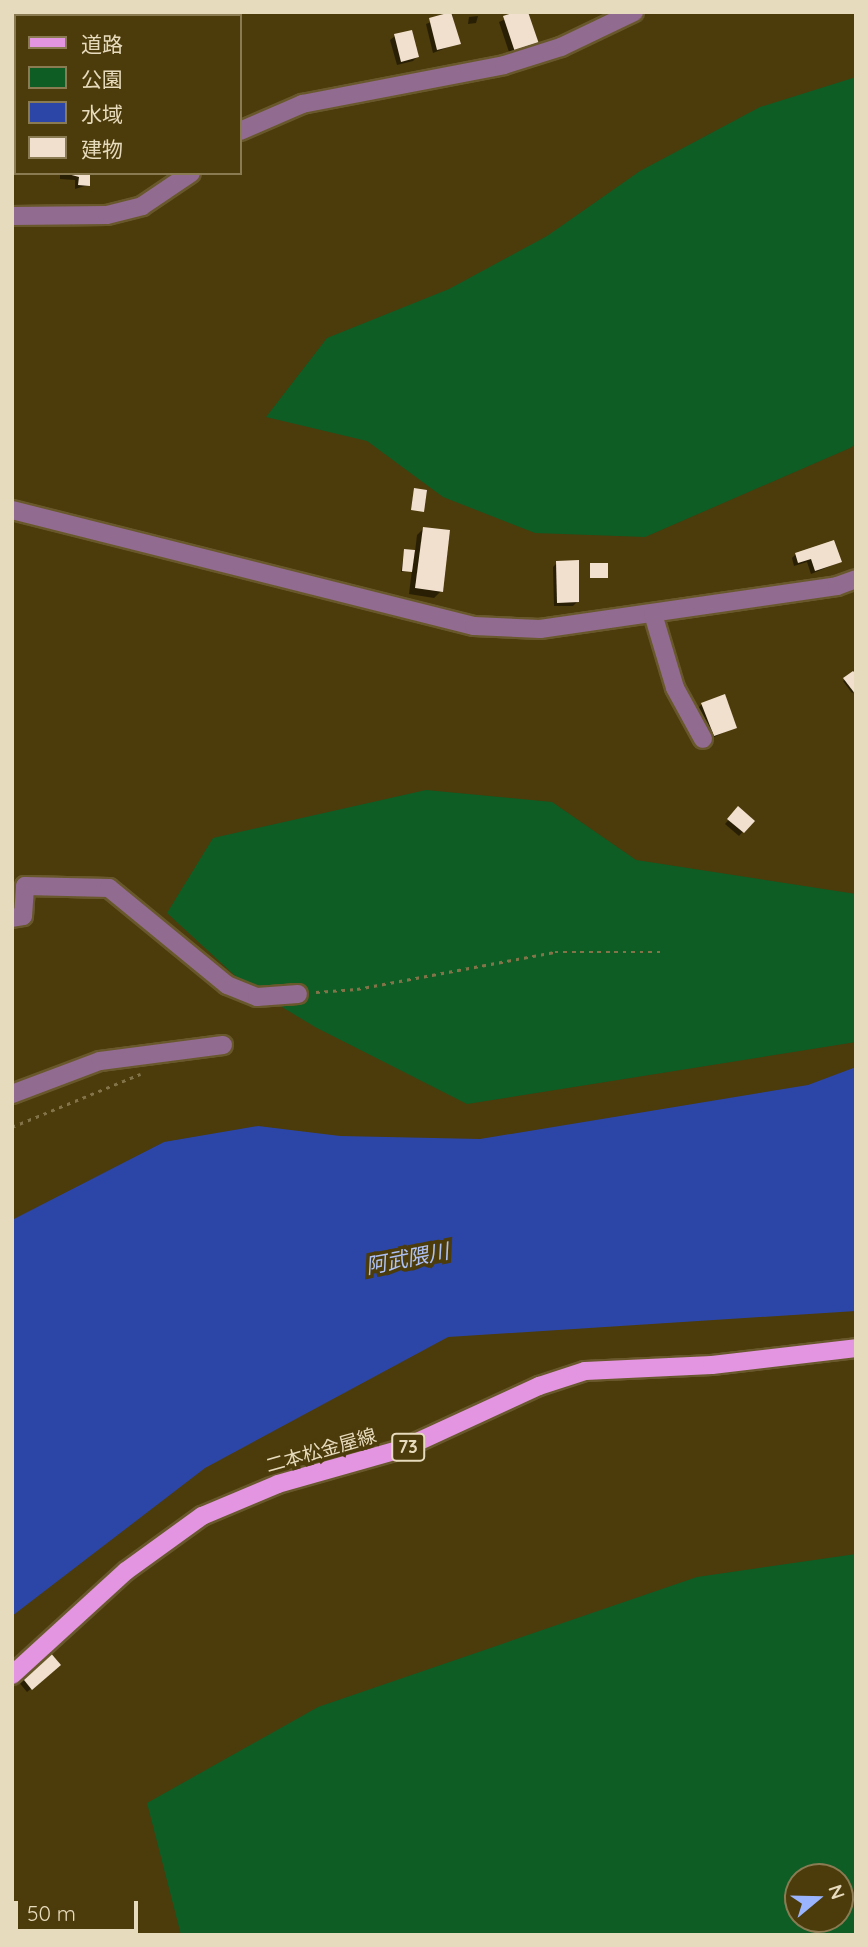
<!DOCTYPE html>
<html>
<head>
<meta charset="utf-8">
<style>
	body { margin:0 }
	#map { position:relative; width:868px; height:1947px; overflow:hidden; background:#4c3b0b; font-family:Quicksand,"Noto Sans JP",sans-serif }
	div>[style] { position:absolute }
	.green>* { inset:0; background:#0d5d25 }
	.water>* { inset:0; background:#2c46a7 }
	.shadow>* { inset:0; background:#0007 }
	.building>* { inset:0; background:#f2e0ce }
	.path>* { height:2.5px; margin-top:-1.25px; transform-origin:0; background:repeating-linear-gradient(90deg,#827349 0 3.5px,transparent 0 8.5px) }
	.roads { filter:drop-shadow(2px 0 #68582b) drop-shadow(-2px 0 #68582b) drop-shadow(0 2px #68582b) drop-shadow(0 -2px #68582b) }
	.minor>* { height:18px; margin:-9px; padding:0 9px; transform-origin:9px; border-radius:9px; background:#926b90 }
	.major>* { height:18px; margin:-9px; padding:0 9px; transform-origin:9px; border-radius:9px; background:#e395e1 }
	span { translate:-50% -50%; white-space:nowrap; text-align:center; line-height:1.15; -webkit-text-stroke:7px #4c3b0b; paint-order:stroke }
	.shield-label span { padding:2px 5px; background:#4c3b0b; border:2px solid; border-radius:5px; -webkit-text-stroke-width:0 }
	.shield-label { font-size:18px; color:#e7dbbd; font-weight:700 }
	.street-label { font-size:19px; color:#e7dbbd }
	.water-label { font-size:21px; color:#adc1f4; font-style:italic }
	.frame { position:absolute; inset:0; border:14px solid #e7dbbd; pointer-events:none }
	.legend { position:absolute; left:14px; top:14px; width:228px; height:161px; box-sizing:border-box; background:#4c3b0b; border:2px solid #8a7b52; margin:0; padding:9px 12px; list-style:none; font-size:21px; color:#e7dbbd }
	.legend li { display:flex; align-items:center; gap:14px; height:35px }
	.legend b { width:35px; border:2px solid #8a7b52 }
	.north { position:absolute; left:784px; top:1863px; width:70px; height:70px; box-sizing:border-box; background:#4c3b0b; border:2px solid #8a7b52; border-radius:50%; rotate:71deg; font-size:19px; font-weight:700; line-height:28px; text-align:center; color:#e7dbbd }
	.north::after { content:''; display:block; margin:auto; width:24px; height:32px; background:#9ab5fd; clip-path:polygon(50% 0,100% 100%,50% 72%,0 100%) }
	.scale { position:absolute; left:14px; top:1901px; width:124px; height:32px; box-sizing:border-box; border:4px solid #e7dbbd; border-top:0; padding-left:9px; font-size:21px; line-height:24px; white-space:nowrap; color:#e7dbbd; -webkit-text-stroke:5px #4c3b0b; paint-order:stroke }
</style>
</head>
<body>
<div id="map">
	<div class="green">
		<div style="clip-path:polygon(856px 77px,856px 444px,850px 448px,645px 537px,535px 533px,443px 497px,367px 441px,266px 417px,327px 338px,449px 289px,547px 236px,640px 171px,760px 107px)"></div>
		<div style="clip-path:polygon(426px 790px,552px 802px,636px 860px,856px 894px,856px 1042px,467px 1104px,315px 1027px,244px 984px,167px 913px,213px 838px)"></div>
		<div style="clip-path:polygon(evenodd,856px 1554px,856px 1935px,181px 1935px,147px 1803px,318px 1707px,697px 1577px,856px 1554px,798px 1877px,840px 1877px,840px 1919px,798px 1919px,798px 1877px)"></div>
	</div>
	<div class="water">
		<div style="clip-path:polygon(856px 1067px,856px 1311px,448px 1337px,205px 1468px,12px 1616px,12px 1220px,164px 1142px,258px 1126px,340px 1136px,480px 1139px,808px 1085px)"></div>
	</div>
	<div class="shadow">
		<div style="clip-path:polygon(12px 12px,20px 16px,16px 16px,12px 47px)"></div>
		<div style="clip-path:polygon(521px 12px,537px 43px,510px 55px,499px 22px)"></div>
		<div style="clip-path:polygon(452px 14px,459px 43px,433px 53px,426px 24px)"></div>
		<div style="clip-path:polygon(478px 16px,476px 23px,468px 24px,469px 17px)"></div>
		<div style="clip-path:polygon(395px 36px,417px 57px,413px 61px,397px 65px,390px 40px)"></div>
		<div style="clip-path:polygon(60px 173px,89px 173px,88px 185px,75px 189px,75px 180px,60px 179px)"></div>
		<div style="clip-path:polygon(423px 529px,441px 591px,434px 598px,409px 594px,412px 570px,401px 572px,404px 552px,415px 552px,417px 535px)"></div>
		<div style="clip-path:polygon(796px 554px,840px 562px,811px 574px,807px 562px,794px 566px,792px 558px)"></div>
		<div style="clip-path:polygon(557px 563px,578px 601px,573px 606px,554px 606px,553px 567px)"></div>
		<div style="clip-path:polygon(853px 673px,856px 690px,852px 693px,843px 681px)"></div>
		<div style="clip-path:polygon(702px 704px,735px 727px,710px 739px,698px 708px)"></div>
		<div style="clip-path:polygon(738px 809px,752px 821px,739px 836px,725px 824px)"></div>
		<div style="clip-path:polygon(55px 1669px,27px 1692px,17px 1680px,21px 1676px)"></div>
	</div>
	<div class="building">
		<div style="clip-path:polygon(451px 12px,461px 44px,437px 50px,429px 18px)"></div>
		<div style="clip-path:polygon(515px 12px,528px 12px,539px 44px,515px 52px,503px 16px)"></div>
		<div style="clip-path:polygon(412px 30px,419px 57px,401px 62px,394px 34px)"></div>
		<div style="clip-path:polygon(64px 173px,90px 173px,90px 186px,78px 185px,79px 177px)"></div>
		<div style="clip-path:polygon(414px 488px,427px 490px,424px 512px,411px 510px)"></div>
		<div style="clip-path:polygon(423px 527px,450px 530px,443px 592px,415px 588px)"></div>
		<div style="clip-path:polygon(834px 540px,842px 562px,815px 571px,811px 559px,798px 563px,795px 553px)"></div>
		<div style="clip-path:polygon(404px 549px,415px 550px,412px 572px,402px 571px)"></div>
		<div style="clip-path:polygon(579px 560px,579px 602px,557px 603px,556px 561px)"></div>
		<div style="clip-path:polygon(590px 563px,608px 563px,608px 578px,590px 578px)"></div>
		<div style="clip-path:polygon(853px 671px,856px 674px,856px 695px,843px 678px)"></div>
		<div style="clip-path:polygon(725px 694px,737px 728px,714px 736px,701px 703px)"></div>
		<div style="clip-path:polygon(738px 806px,755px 821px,744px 833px,727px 819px)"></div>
		<div style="clip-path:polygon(49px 1651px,61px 1665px,32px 1690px,20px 1675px)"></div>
	</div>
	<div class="path">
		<div style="left:316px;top:992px;width:41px;rotate:-4.2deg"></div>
		<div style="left:357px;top:989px;width:201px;rotate:-10.6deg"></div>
		<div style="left:555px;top:952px;width:108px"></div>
		<div style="left:12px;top:1127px;width:139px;rotate:-22.5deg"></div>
	</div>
	<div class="roads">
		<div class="minor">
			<div style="left:240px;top:131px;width:68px;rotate:-23.5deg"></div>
			<div style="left:302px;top:104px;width:206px;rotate:-10.9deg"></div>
			<div style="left:504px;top:65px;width:60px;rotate:-17.5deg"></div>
			<div style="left:561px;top:47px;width:81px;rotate:-25.6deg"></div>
			<div style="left:12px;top:216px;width:95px;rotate:-0.6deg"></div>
			<div style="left:107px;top:215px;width:36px;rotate:-14deg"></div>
			<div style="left:142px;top:206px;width:59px;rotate:-34deg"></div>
			<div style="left:12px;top:510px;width:476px;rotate:14.1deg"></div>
			<div style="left:474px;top:626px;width:66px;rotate:2.6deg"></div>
			<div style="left:540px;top:629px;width:300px;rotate:-8.2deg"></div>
			<div style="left:837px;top:586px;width:20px;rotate:-20deg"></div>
			<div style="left:653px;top:614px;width:77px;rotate:73.4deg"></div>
			<div style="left:675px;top:688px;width:58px;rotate:61.2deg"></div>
			<div style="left:12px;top:918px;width:11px;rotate:-10deg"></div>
			<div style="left:23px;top:916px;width:30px;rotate:-86deg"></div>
			<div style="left:25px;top:886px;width:84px;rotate:1.4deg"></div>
			<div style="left:109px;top:888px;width:153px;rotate:39.4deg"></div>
			<div style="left:227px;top:985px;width:32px;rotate:22deg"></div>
			<div style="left:257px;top:997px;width:41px;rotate:-4.2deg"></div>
			<div style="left:12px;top:1094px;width:94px;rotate:-20.6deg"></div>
			<div style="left:100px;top:1061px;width:124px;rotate:-7.4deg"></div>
		</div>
		<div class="major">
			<div style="left:12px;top:1675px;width:154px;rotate:-42.4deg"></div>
			<div style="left:126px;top:1571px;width:94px;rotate:-35.9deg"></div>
			<div style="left:202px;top:1516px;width:82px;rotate:-22.8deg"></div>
			<div style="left:278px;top:1484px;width:129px;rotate:-15.8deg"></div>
			<div style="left:402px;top:1449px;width:151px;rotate:-24.7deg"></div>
			<div style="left:539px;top:1386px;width:48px;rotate:-18.1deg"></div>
			<div style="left:585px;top:1371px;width:127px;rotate:-2.7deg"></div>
			<div style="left:712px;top:1365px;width:145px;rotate:-6.7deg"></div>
		</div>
	</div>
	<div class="shield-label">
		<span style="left:408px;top:1447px">73</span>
	</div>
	<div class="street-label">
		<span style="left:321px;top:1451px;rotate:-16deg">二本松金屋線</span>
	</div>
	<div class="water-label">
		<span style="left:407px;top:1258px;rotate:-11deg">阿武隈川</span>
	</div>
	<div class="frame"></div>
	<ul class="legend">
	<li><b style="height:9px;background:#e395e1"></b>道路</li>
	<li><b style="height:19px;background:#0d5d25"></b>公園</li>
	<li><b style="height:19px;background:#2c46a7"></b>水域</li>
	<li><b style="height:19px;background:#f2e0ce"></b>建物</li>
	</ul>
	<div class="north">N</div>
	<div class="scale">50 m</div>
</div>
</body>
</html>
